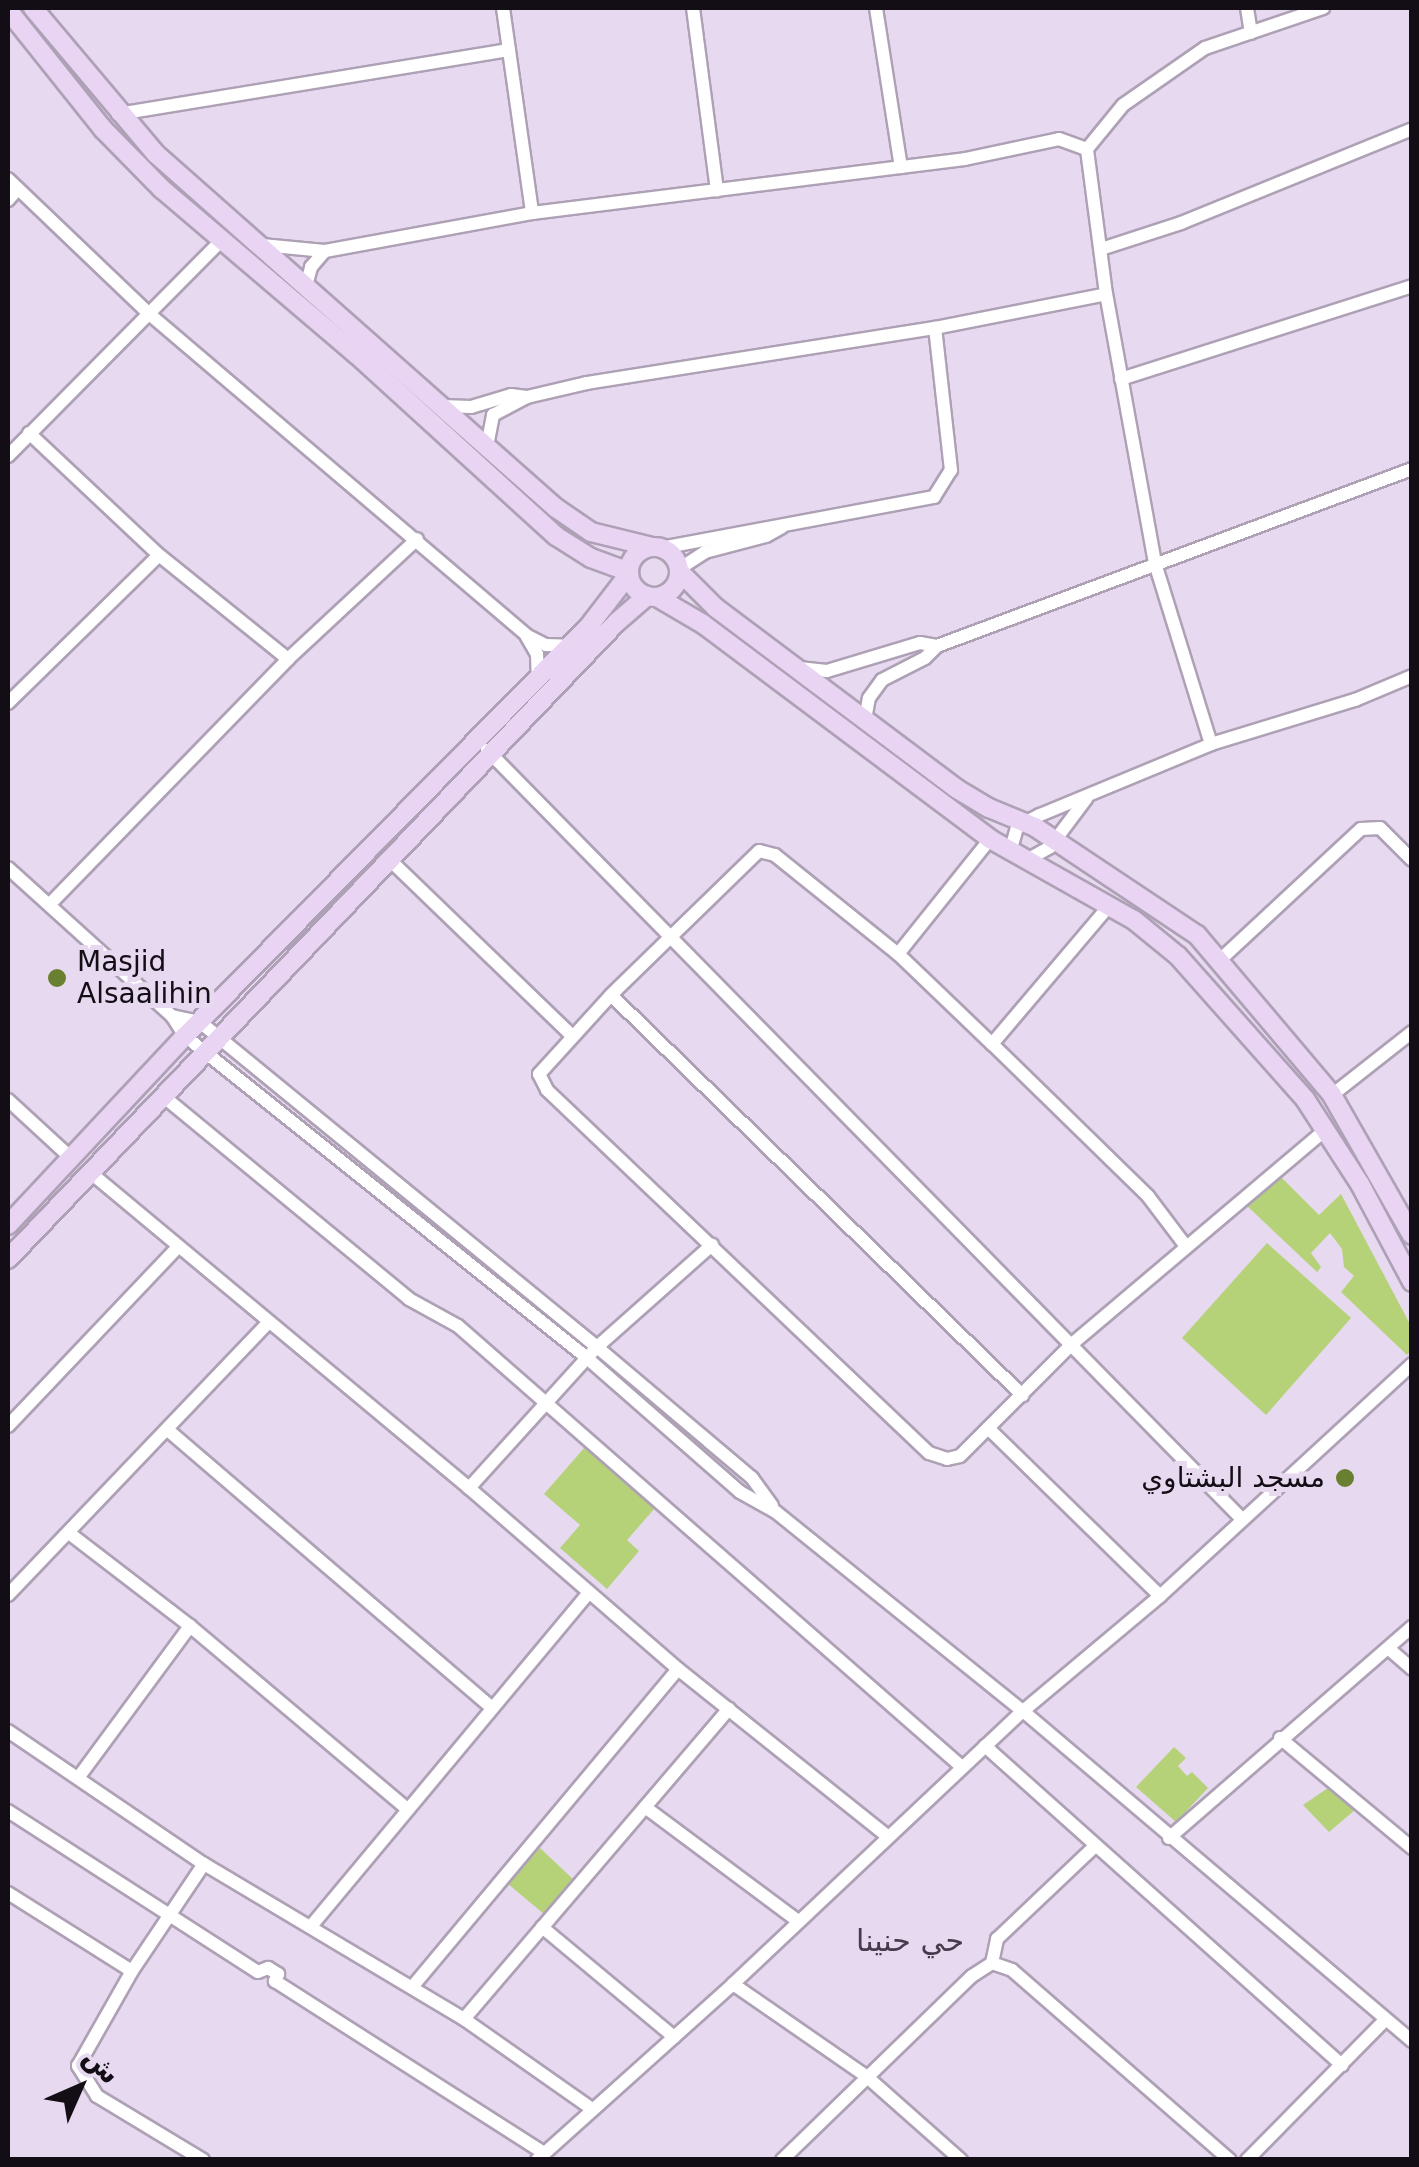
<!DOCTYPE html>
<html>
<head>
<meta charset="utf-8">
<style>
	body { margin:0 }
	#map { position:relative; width:1419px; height:2167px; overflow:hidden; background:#e7d9ef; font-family:"DejaVu Sans",Cairo,sans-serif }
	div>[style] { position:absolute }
	.green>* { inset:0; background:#b6d278 }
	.roads { filter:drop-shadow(2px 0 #aea1b5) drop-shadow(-2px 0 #aea1b5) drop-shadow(0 2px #aea1b5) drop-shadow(0 -2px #aea1b5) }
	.street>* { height:12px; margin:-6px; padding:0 6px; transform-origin:6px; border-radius:6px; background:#fff }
	.secondary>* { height:18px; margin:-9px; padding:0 9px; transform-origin:9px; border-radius:9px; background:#e9d4f4 }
	.secondary>.ring { margin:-9px; padding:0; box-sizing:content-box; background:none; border:18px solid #e9d4f4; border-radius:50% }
	.dots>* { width:28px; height:28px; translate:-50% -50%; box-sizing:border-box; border:5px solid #e7d9ef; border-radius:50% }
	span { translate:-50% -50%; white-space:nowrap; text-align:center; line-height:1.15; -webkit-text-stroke:10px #e7d9ef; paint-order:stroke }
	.poi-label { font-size:28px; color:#130e15 }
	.left { translate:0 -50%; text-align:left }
	.right { translate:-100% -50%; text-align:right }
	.neighbourhood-label { font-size:30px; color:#463b4c }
	.frame { position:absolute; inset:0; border:10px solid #130e15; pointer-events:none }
	.north { position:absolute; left:30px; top:2037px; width:100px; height:100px; -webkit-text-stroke:8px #e7d9ef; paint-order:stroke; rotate:45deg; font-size:28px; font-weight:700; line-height:40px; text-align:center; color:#130e15 }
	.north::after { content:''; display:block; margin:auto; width:35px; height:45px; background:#130e15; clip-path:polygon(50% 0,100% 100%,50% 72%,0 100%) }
</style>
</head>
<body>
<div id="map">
	<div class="green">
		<div style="clip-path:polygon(1280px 1176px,1319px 1215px,1341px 1194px,1411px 1326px,1411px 1350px,1407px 1355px,1341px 1292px,1354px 1276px,1344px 1267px,1342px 1249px,1330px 1233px,1311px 1253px,1321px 1267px,1317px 1272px,1246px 1205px)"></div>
		<div style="clip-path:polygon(1267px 1243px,1351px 1318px,1266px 1415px,1182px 1338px)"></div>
		<div style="clip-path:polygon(585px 1447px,655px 1508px,627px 1540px,639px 1551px,607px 1589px,560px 1548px,580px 1525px,544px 1494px)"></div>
		<div style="clip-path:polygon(1174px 1747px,1186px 1758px,1178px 1766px,1187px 1776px,1192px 1772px,1208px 1788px,1176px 1822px,1136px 1787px)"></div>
		<div style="clip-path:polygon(1331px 1786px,1355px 1810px,1329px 1832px,1303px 1805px)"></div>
		<div style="clip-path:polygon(540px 1848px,574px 1880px,544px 1914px,508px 1884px)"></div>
	</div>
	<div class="roads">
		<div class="street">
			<div style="left:503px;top:8px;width:207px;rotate:81.9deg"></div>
			<div style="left:693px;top:8px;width:184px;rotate:82.5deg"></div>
			<div style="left:876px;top:8px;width:161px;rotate:81.1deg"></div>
			<div style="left:1247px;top:8px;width:25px;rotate:81deg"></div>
			<div style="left:118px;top:114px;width:396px;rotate:-9.3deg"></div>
			<div style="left:8px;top:179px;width:192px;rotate:43.7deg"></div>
			<div style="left:147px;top:312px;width:498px;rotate:40.4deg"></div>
			<div style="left:526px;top:635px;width:22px;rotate:27deg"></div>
			<div style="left:546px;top:645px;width:23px;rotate:2deg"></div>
			<div style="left:8px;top:200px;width:15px;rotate:-48deg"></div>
			<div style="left:262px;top:245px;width:63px;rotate:5.4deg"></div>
			<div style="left:325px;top:251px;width:210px;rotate:-10.4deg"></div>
			<div style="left:532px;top:213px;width:436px;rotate:-7.1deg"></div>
			<div style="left:965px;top:159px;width:96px;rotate:-12deg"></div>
			<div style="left:1059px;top:139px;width:30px;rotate:20deg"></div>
			<div style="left:1101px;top:249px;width:84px;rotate:-18deg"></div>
			<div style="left:1181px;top:223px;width:249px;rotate:-22.1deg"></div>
			<div style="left:306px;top:286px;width:20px;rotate:-75deg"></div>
			<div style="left:311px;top:267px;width:21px;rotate:-49deg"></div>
			<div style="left:1121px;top:379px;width:305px;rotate:-17.7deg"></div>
			<div style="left:441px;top:406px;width:30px;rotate:2deg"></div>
			<div style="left:471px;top:407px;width:42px;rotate:-16.7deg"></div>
			<div style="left:511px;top:395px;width:16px;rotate:7deg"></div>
			<div style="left:527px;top:397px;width:62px;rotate:-13.1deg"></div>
			<div style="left:587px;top:383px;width:352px;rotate:-9deg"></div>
			<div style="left:935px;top:328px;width:174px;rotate:-11.2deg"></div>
			<div style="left:29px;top:433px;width:178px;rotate:43.2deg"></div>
			<div style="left:159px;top:555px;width:166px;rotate:38.9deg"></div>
			<div style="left:487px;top:446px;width:32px;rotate:-79deg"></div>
			<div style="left:493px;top:415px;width:38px;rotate:-28deg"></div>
			<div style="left:8px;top:456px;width:304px;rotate:-45.3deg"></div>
			<div style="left:661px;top:548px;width:278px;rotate:-10.6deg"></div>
			<div style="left:934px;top:497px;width:32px;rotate:-58deg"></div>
			<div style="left:951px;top:470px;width:143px;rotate:-96.4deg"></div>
			<div style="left:679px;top:569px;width:31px;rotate:-33deg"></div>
			<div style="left:705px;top:552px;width:63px;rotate:-14.7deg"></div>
			<div style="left:766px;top:536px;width:18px;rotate:-29deg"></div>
			<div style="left:527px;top:637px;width:20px;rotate:60deg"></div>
			<div style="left:537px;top:654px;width:23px;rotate:88deg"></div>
			<div style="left:799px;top:668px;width:28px;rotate:6deg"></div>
			<div style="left:827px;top:671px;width:97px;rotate:-16.8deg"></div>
			<div style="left:920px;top:643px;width:17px;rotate:10deg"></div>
			<div style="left:8px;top:703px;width:211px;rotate:-44.4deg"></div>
			<div style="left:865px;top:720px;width:22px;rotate:-80deg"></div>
			<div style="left:869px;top:698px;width:22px;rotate:-54deg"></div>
			<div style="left:882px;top:680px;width:48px;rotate:-27.1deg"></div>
			<div style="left:925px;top:658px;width:17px;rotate:-45deg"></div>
			<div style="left:937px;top:646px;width:507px;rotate:-20.44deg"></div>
			<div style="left:1211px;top:744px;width:189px;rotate:-107.2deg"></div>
			<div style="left:1155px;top:563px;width:273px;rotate:-100.3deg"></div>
			<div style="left:1106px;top:294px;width:146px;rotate:-97.5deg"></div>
			<div style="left:1087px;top:149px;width:57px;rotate:-50.7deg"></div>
			<div style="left:1123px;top:105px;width:100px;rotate:-34.8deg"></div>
			<div style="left:1205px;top:48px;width:125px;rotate:-18.7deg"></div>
			<div style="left:487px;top:750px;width:1078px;rotate:45.53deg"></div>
			<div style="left:1010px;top:852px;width:26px;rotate:-74deg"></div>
			<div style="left:1017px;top:827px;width:26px;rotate:-28deg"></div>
			<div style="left:1040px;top:815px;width:185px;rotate:-22.5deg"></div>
			<div style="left:1211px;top:744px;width:151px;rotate:-17deg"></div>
			<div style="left:1355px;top:700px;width:62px;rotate:-22.8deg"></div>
			<div style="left:390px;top:860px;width:253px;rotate:44deg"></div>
			<div style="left:1025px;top:861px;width:29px;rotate:-29deg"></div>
			<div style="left:1050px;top:847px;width:60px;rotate:-53.1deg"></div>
			<div style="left:8px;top:868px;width:221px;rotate:42.1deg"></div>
			<div style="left:172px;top:1016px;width:24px;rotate:57deg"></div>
			<div style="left:185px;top:1036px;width:515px;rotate:38.69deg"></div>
			<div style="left:587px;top:1358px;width:203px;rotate:41.2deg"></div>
			<div style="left:740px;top:1492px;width:41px;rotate:29.1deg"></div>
			<div style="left:776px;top:1512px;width:317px;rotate:38.9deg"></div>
			<div style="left:1023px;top:1711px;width:510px;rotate:40.31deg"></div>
			<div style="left:50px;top:904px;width:342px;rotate:-45.8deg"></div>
			<div style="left:288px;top:659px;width:176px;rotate:-42.9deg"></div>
			<div style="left:898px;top:954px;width:147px;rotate:-51.3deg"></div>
			<div style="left:1221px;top:959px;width:191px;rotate:-42.9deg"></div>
			<div style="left:1361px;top:829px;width:19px;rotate:-3deg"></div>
			<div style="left:1380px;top:828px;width:45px;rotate:45deg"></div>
			<div style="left:611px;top:995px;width:574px;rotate:44.22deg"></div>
			<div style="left:172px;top:1016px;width:29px;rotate:12deg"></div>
			<div style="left:200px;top:1022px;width:513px;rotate:39.31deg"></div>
			<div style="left:597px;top:1347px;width:203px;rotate:40.2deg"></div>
			<div style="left:752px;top:1478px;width:34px;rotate:54deg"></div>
			<div style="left:992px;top:1044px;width:182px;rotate:-49.7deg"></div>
			<div style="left:1332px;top:1095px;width:102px;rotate:-38.2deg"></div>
			<div style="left:163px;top:1096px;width:319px;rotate:39.5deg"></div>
			<div style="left:409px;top:1299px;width:56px;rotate:28.9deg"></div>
			<div style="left:458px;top:1326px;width:670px;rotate:41.19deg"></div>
			<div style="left:8px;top:1100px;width:86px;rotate:42.6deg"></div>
			<div style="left:91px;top:1173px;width:492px;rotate:39.8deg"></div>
			<div style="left:469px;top:1488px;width:276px;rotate:40.9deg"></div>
			<div style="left:678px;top:1669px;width:268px;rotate:38.6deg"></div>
			<div style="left:1185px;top:1245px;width:61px;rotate:-127.1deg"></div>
			<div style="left:1148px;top:1196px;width:218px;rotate:-135.7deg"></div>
			<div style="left:992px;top:1044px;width:130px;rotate:-136.2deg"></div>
			<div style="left:898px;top:954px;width:158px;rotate:-141.2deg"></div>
			<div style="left:775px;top:855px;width:16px;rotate:-166deg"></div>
			<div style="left:759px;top:851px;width:206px;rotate:135.8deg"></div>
			<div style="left:611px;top:995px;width:107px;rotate:132.3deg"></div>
			<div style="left:539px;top:1074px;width:18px;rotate:63deg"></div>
			<div style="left:547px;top:1090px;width:527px;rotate:43.54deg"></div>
			<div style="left:929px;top:1453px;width:19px;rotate:18deg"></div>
			<div style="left:947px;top:1459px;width:13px;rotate:-13deg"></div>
			<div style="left:960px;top:1456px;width:158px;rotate:-45deg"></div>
			<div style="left:1072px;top:1344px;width:333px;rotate:-40.2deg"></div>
			<div style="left:8px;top:1426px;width:247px;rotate:-46.5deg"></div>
			<div style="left:988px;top:1428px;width:240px;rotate:44.3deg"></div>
			<div style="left:169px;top:1431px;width:424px;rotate:40.6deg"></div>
			<div style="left:469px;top:1488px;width:190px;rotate:-47.8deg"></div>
			<div style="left:597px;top:1347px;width:154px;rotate:-41.6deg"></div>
			<div style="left:69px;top:1533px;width:153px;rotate:37.5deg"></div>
			<div style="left:190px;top:1626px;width:284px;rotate:40.1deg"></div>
			<div style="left:8px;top:1595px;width:375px;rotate:-46.3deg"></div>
			<div style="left:1388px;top:1648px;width:32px;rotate:41deg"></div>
			<div style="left:8px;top:1731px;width:237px;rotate:34.2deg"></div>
			<div style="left:204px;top:1864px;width:303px;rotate:30.8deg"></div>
			<div style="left:464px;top:2019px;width:156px;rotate:35.1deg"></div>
			<div style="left:1280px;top:1738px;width:172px;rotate:39.8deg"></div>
			<div style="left:985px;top:1746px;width:479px;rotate:41.8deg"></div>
			<div style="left:78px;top:1778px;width:189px;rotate:-53.6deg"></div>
			<div style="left:645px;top:1807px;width:191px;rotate:36.7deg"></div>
			<div style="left:8px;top:1811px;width:297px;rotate:32.8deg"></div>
			<div style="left:258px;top:1972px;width:11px;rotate:-22deg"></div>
			<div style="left:268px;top:1968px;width:12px;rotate:31deg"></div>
			<div style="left:278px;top:1974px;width:8px;rotate:113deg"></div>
			<div style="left:275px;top:1981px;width:319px;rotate:32.6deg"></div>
			<div style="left:1169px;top:1838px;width:322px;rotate:-41deg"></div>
			<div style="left:8px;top:1893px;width:146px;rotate:32.2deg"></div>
			<div style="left:312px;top:1925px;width:433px;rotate:-50.2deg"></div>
			<div style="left:542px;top:1927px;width:172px;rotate:39.8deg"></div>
			<div style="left:992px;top:1963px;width:25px;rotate:-78deg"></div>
			<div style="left:997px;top:1939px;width:135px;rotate:-43.5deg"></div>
			<div style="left:733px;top:1984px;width:162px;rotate:34.7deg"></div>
			<div style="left:866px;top:2076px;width:127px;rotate:41.5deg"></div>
			<div style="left:413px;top:1986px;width:413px;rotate:-50.1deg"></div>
			<div style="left:464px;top:2019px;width:408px;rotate:-49.5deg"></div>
			<div style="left:203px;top:2160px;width:124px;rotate:-148.9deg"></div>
			<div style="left:97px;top:2096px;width:36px;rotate:-122deg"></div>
			<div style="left:78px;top:2066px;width:109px;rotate:-60.4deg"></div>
			<div style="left:132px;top:1971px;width:129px;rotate:-56.1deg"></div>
			<div style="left:537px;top:2160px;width:263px;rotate:-41.9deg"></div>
			<div style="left:733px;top:1984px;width:398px;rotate:-43.3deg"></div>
			<div style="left:1023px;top:1711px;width:179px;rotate:-40deg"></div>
			<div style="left:1160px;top:1596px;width:343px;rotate:-42.6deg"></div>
			<div style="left:782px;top:2160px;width:264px;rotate:-44.1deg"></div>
			<div style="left:972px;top:1976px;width:24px;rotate:-33deg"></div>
			<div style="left:992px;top:1963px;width:21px;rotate:19deg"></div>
			<div style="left:1012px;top:1970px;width:289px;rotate:41.1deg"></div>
			<div style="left:1247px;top:2160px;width:197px;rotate:-45.4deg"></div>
		</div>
		<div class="secondary">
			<div style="left:33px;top:8px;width:191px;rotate:49.9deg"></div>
			<div style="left:156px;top:154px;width:534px;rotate:41.51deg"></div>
			<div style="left:556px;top:508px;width:42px;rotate:34.4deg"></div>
			<div style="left:591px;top:532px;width:63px;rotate:13.8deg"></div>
			<div style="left:8px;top:10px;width:152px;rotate:51.4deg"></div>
			<div style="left:103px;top:129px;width:84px;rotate:45.5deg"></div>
			<div style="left:162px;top:189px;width:255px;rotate:40.4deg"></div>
			<div style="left:356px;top:354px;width:270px;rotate:42.3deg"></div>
			<div style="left:556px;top:536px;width:41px;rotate:32.2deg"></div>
			<div style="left:591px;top:558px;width:40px;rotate:20.2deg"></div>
			<div class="ring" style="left:629px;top:547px;width:32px;height:32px"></div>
			<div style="left:679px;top:571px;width:52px;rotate:45deg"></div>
			<div style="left:716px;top:608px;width:301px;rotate:36.9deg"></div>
			<div style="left:957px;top:789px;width:37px;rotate:31deg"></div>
			<div style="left:989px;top:808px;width:50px;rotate:22.4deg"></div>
			<div style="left:1035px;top:827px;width:195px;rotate:33.7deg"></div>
			<div style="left:1197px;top:935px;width:209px;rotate:49.8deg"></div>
			<div style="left:1332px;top:1095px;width:161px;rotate:60.3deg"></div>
			<div style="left:657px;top:597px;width:53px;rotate:30.4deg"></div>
			<div style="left:703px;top:624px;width:359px;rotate:36.8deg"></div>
			<div style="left:990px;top:839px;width:165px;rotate:29.4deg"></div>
			<div style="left:1134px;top:920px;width:57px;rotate:39.3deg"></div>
			<div style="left:1178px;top:956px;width:191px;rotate:48.4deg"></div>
			<div style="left:1305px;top:1099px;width:101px;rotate:57.1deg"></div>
			<div style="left:1360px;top:1184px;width:111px;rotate:62deg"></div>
			<div style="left:8px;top:1225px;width:259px;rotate:-46.9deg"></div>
			<div style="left:185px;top:1036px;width:576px;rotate:-45.42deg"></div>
			<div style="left:589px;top:626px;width:66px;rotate:-52.4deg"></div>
			<div style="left:8px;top:1259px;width:881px;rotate:-46.29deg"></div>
			<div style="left:617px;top:622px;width:40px;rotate:-41deg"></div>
		</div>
	</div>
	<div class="dots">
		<div style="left:57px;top:978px;background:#698031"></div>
		<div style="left:1345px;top:1478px;background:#698031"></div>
	</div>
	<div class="poi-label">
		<span class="left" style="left:77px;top:978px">Masjid<br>Alsaalihin</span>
		<span class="right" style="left:1325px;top:1478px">مسجد البشتاوي</span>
	</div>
	<div class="neighbourhood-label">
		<span style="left:910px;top:1941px">حي حنينا</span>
	</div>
	<div class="frame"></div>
	<div class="north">ش</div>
</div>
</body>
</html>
